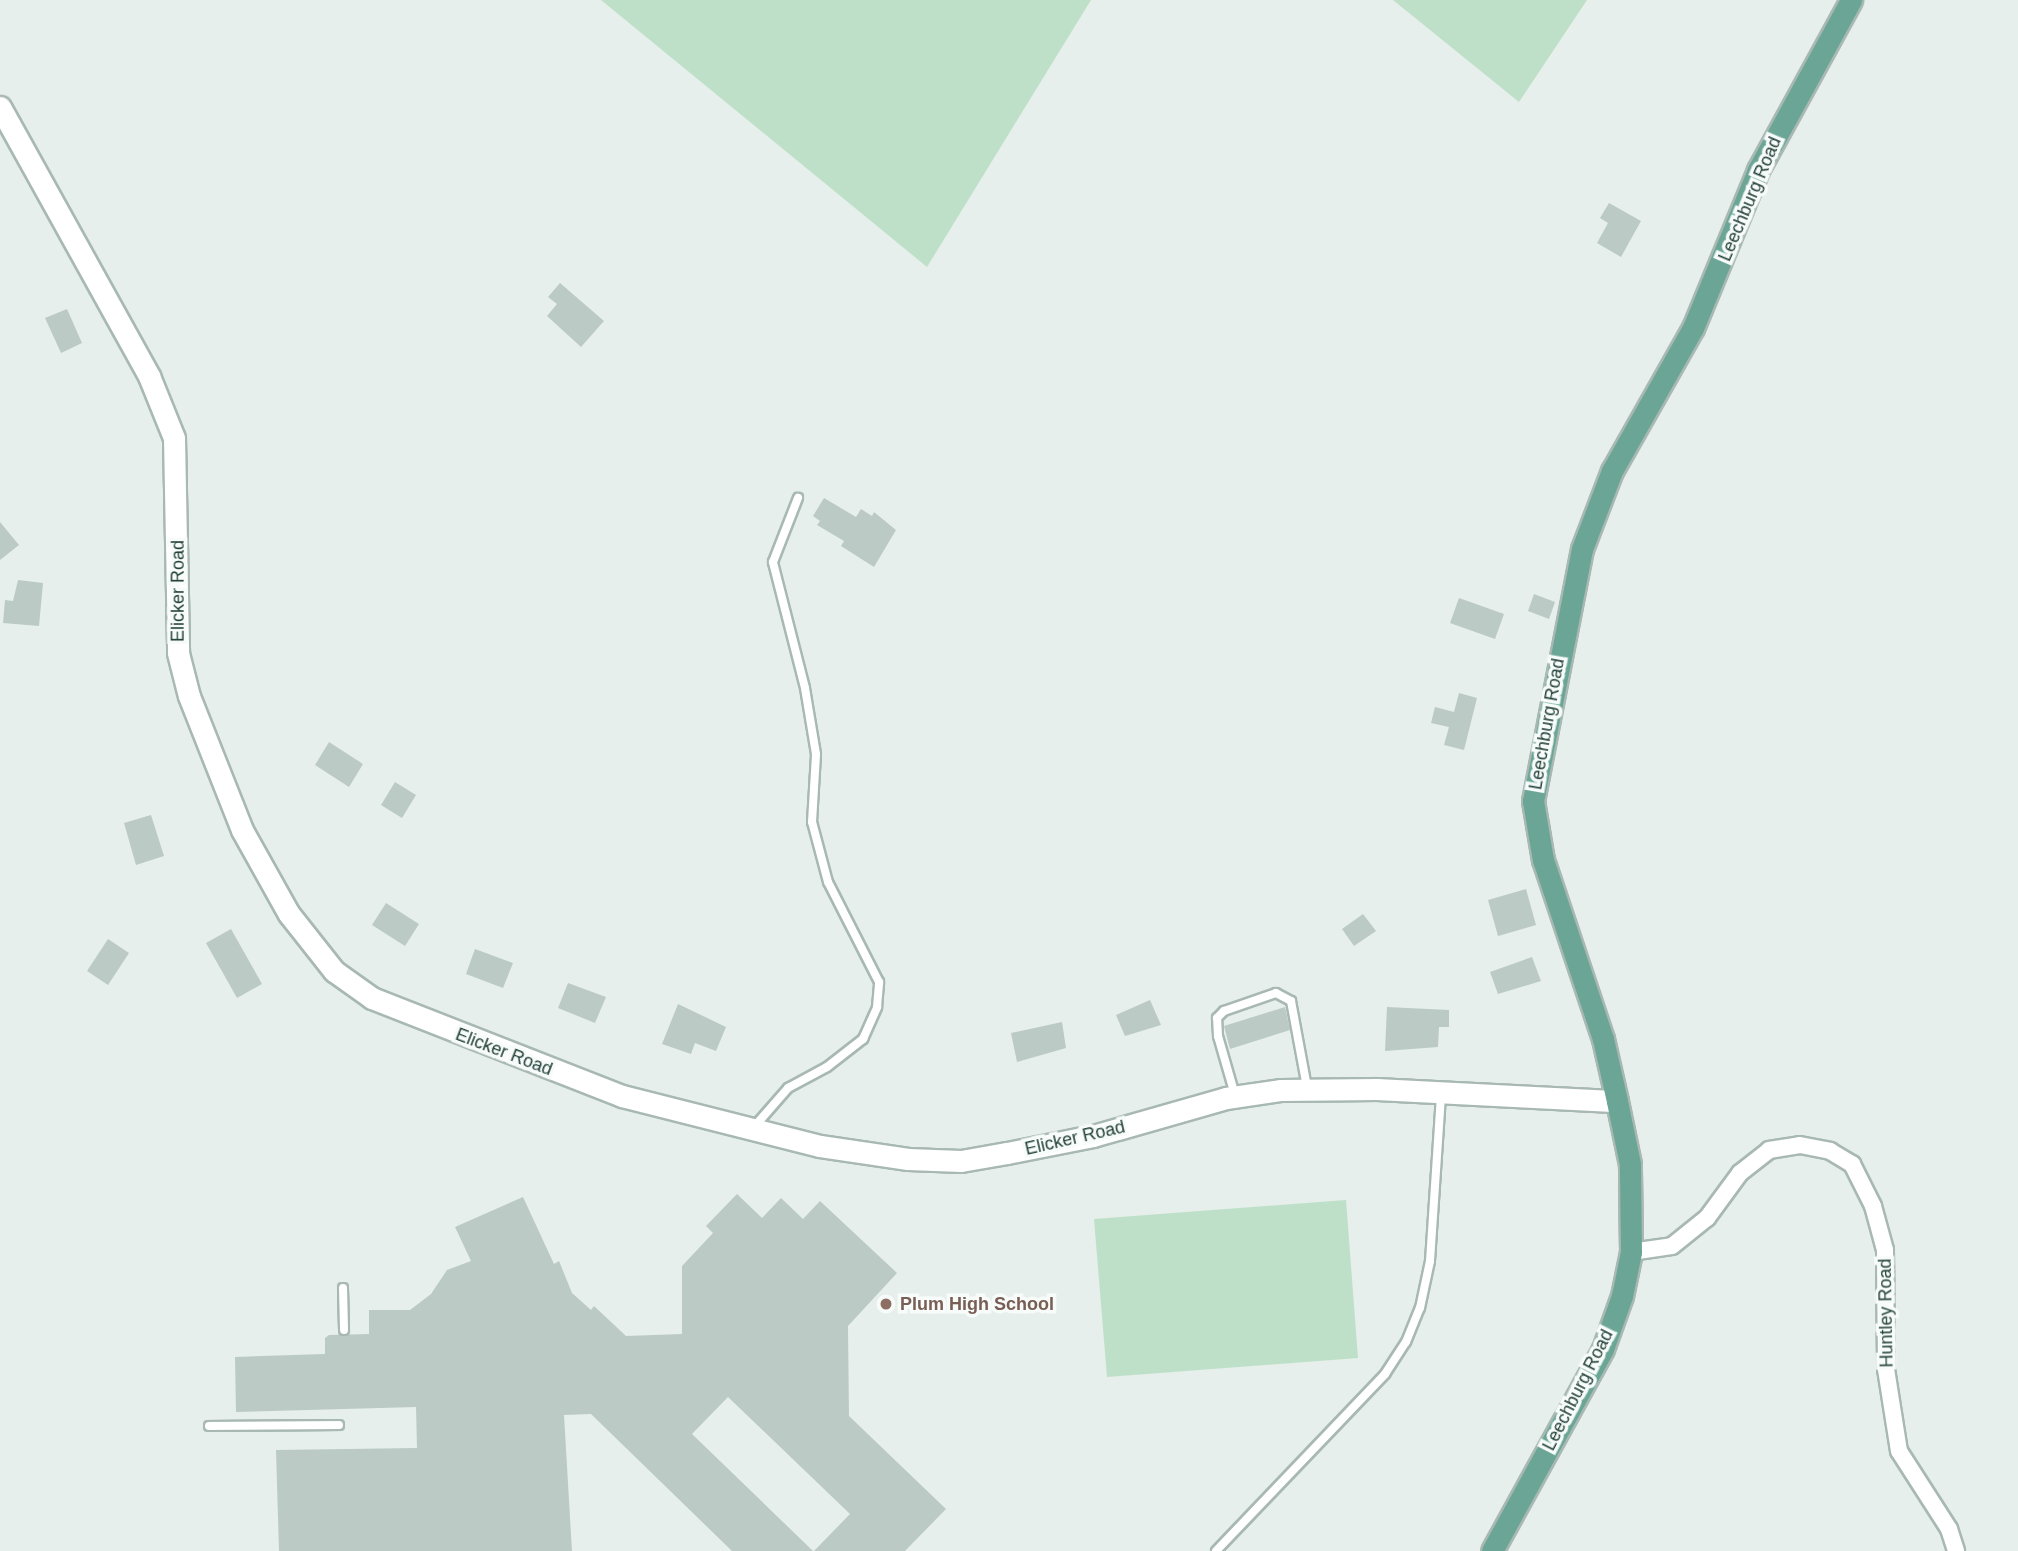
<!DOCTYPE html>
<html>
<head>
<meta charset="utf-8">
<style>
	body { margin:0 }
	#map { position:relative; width:2018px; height:1551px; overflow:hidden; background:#e6efeb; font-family:Arial,sans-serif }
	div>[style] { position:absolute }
	.green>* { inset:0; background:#bfe0c8 }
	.building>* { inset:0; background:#bbcac4 }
	.roads { filter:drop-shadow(2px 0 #a8b8b2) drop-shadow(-2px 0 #a8b8b2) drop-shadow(0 2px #a8b8b2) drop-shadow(0 -2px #a8b8b2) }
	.service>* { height:8px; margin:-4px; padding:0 4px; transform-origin:4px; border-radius:4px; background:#fff }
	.minor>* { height:16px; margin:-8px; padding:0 8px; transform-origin:8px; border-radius:8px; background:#fff }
	.tertiary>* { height:21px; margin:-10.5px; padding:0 10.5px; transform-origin:10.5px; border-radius:10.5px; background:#fff }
	.primary>* { height:21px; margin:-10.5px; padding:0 10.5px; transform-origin:10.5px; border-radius:10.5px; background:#6aa596 }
	.dots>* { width:19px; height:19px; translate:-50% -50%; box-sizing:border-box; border:4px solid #f7fbf9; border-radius:50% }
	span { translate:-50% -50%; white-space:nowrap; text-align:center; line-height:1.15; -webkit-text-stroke:7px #f7fbf9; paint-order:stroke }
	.street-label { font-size:18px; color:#24423a }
	.education-label { font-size:18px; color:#785e54; font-weight:700 }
	.left { translate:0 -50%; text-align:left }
</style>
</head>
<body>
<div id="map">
	<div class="green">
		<div style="clip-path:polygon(601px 0,1091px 0,927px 267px)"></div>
		<div style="clip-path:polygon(1393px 0,1587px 0,1519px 102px)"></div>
		<div style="clip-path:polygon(1346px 1200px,1358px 1358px,1107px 1377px,1094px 1219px)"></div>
	</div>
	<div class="building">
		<div style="clip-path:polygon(1609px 203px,1641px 221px,1621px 257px,1597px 243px,1608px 223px,1600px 218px)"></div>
		<div style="clip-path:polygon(560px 283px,604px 321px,581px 347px,547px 316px,557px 304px,548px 297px)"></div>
		<div style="clip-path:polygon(67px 309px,82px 343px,61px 353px,45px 318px)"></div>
		<div style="clip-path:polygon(824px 498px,856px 517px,861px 509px,872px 516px,874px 512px,896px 530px,874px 567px,841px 546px,844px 541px,817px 525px,820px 521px,813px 516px)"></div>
		<div style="clip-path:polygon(0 522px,19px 545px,0 560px)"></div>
		<div style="clip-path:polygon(18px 580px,43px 583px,39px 626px,3px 623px,5px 600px,13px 601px)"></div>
		<div style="clip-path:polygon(1534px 594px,1555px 602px,1549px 619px,1528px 611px)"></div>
		<div style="clip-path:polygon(1459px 598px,1504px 614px,1495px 639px,1450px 623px)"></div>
		<div style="clip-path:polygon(1459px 693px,1477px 698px,1464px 750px,1444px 745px,1449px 727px,1431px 723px,1435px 707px,1454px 712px)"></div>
		<div style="clip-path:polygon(329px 742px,363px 764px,349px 787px,315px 765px)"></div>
		<div style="clip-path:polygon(395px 782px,416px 795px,402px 818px,381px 805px)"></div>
		<div style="clip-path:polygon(151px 815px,164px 856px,136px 865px,124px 823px)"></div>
		<div style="clip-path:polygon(1526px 889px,1536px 925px,1498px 936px,1488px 900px)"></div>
		<div style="clip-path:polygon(386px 903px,419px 924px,405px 946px,372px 925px)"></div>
		<div style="clip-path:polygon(1363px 914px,1376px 931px,1354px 946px,1342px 929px)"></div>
		<div style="clip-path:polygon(231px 929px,262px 984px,237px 998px,206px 943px)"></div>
		<div style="clip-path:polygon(108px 939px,129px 953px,108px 985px,87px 971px)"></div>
		<div style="clip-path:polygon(475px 949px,513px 963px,503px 988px,466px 974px)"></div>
		<div style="clip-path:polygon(1532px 957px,1541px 981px,1498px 994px,1490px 972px)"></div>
		<div style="clip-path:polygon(568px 983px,606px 997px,595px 1023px,558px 1008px)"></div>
		<div style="clip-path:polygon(1150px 1000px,1161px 1025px,1125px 1036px,1116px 1015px)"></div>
		<div style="clip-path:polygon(678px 1004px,726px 1027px,716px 1051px,695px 1043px,691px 1054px,662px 1044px)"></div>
		<div style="clip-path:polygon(1285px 1007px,1290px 1030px,1230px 1049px,1224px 1026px)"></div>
		<div style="clip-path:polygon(1387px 1007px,1449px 1010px,1449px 1027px,1439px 1027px,1438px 1047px,1385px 1051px)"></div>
		<div style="clip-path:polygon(1062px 1022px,1066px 1048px,1017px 1062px,1011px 1033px)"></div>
		<div style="clip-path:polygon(737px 1194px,762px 1218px,781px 1198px,803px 1219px,820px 1201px,897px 1273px,848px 1326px,849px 1416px,946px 1509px,905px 1551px,814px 1551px,850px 1514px,728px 1397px,692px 1434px,813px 1551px,732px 1551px,591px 1414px,564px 1415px,572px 1551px,279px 1551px,276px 1450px,417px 1448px,416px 1407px,236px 1412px,235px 1357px,325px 1354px,325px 1338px,329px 1335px,369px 1334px,369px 1310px,410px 1310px,431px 1294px,447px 1270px,471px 1261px,455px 1227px,523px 1197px,554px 1264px,559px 1261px,572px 1293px,591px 1310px,594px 1306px,626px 1336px,682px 1334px,682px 1266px,713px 1233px,706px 1226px)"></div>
	</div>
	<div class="roads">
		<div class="service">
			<div style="left:1235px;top:1095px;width:61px;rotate:-106.1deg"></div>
			<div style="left:1218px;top:1036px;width:18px;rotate:-93deg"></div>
			<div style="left:1217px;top:1018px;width:10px;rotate:-45deg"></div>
			<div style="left:1224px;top:1011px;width:55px;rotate:-19.1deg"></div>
			<div style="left:1276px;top:993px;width:17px;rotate:28deg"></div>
			<div style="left:1291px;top:1001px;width:87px;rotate:79.5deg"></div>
			<div style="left:754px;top:1127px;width:52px;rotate:-48.9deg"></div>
			<div style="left:788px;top:1088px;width:44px;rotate:-28.3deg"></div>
			<div style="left:827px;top:1067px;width:46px;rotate:-37.9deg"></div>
			<div style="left:863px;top:1039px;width:35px;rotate:-66deg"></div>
			<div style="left:877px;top:1007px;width:25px;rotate:-85deg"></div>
			<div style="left:879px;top:982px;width:112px;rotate:-117deg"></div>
			<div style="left:828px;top:882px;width:62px;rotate:-104.9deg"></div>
			<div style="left:812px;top:822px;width:68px;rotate:-86.6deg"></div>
			<div style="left:816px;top:754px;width:67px;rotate:-99.5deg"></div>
			<div style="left:805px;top:688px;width:130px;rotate:-104.3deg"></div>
			<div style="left:773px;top:562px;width:69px;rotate:-68.7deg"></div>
			<div style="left:343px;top:1288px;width:42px;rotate:88.6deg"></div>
			<div style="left:209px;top:1426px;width:130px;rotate:-0.4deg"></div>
			<div style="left:1216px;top:1551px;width:245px;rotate:-46.3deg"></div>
			<div style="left:1385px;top:1374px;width:38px;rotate:-57deg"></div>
			<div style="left:1406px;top:1342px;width:37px;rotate:-68deg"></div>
			<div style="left:1420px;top:1308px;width:48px;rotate:-78deg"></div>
			<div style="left:1430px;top:1261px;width:166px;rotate:-86.2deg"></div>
		</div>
		<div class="minor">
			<div style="left:1631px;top:1252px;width:41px;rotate:-8.3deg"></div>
			<div style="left:1672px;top:1246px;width:45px;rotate:-38.7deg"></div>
			<div style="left:1707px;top:1218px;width:56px;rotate:-53.7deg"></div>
			<div style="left:1740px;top:1173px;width:37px;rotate:-38deg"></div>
			<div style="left:1769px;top:1150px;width:31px;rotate:-9deg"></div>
			<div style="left:1800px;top:1145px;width:31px;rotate:11deg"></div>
			<div style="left:1830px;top:1151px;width:26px;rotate:31deg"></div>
			<div style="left:1852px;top:1164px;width:47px;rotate:63.4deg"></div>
			<div style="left:1873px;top:1206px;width:46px;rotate:74.7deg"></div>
			<div style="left:1885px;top:1250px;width:119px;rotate:89.5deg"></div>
			<div style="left:1886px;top:1369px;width:83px;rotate:81deg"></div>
			<div style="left:1899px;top:1451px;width:93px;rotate:57.3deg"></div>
			<div style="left:1949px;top:1529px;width:23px;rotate:72deg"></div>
		</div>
		<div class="tertiary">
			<div style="left:0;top:107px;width:308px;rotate:61deg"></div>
			<div style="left:149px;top:376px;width:67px;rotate:68deg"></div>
			<div style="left:174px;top:438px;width:215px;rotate:88.9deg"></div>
			<div style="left:178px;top:653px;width:44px;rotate:75.7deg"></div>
			<div style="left:189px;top:696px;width:144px;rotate:68.4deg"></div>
			<div style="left:242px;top:830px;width:96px;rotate:60.8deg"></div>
			<div style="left:289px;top:914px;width:73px;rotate:51.7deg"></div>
			<div style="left:334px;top:971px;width:47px;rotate:35.4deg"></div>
			<div style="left:372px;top:998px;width:269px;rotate:21.4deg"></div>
			<div style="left:622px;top:1096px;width:204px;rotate:14.2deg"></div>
			<div style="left:820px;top:1146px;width:89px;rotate:8.4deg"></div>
			<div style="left:908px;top:1159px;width:53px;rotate:2.2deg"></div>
			<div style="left:961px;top:1161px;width:47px;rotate:-9.9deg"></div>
			<div style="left:1007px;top:1153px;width:88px;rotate:-11.2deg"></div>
			<div style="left:1093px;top:1136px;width:138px;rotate:-15.9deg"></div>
			<div style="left:1226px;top:1098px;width:56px;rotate:-8.3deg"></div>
			<div style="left:1281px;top:1090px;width:96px;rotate:-0.6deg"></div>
			<div style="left:1377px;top:1089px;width:240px;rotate:2.9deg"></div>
		</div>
		<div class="primary">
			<div style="left:1492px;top:1551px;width:230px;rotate:-61.2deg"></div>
			<div style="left:1603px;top:1349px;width:56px;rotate:-70.3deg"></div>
			<div style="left:1622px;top:1296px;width:45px;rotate:-78.4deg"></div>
			<div style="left:1631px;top:1252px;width:88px;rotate:-90.7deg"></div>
			<div style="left:1630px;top:1164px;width:64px;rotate:-101.7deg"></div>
			<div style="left:1617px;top:1101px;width:64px;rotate:-102.7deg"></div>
			<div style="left:1603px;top:1039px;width:189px;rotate:-108.5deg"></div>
			<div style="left:1543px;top:860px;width:60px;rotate:-99.6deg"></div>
			<div style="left:1533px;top:801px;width:257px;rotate:-79deg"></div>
			<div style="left:1582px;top:549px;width:84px;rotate:-69deg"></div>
			<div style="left:1612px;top:471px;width:164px;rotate:-60.5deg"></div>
			<div style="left:1693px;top:328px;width:171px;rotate:-67.6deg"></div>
			<div style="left:1758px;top:170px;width:194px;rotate:-61.3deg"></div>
		</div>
	</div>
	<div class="dots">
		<div style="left:886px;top:1304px;background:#8d6e63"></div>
	</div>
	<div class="street-label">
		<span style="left:1750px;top:199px;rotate:-67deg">Leechburg Road</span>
		<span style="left:178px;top:591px;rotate:-90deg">Elicker Road</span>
		<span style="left:1547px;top:724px;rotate:-80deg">Leechburg Road</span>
		<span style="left:504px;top:1052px;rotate:21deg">Elicker Road</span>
		<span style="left:1075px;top:1138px;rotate:-13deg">Elicker Road</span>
		<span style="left:1886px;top:1313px;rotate:-91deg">Huntley Road</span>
		<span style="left:1578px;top:1390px;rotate:-63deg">Leechburg Road</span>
	</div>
	<div class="education-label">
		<span class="left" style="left:900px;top:1304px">Plum High School</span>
	</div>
</div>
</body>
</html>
